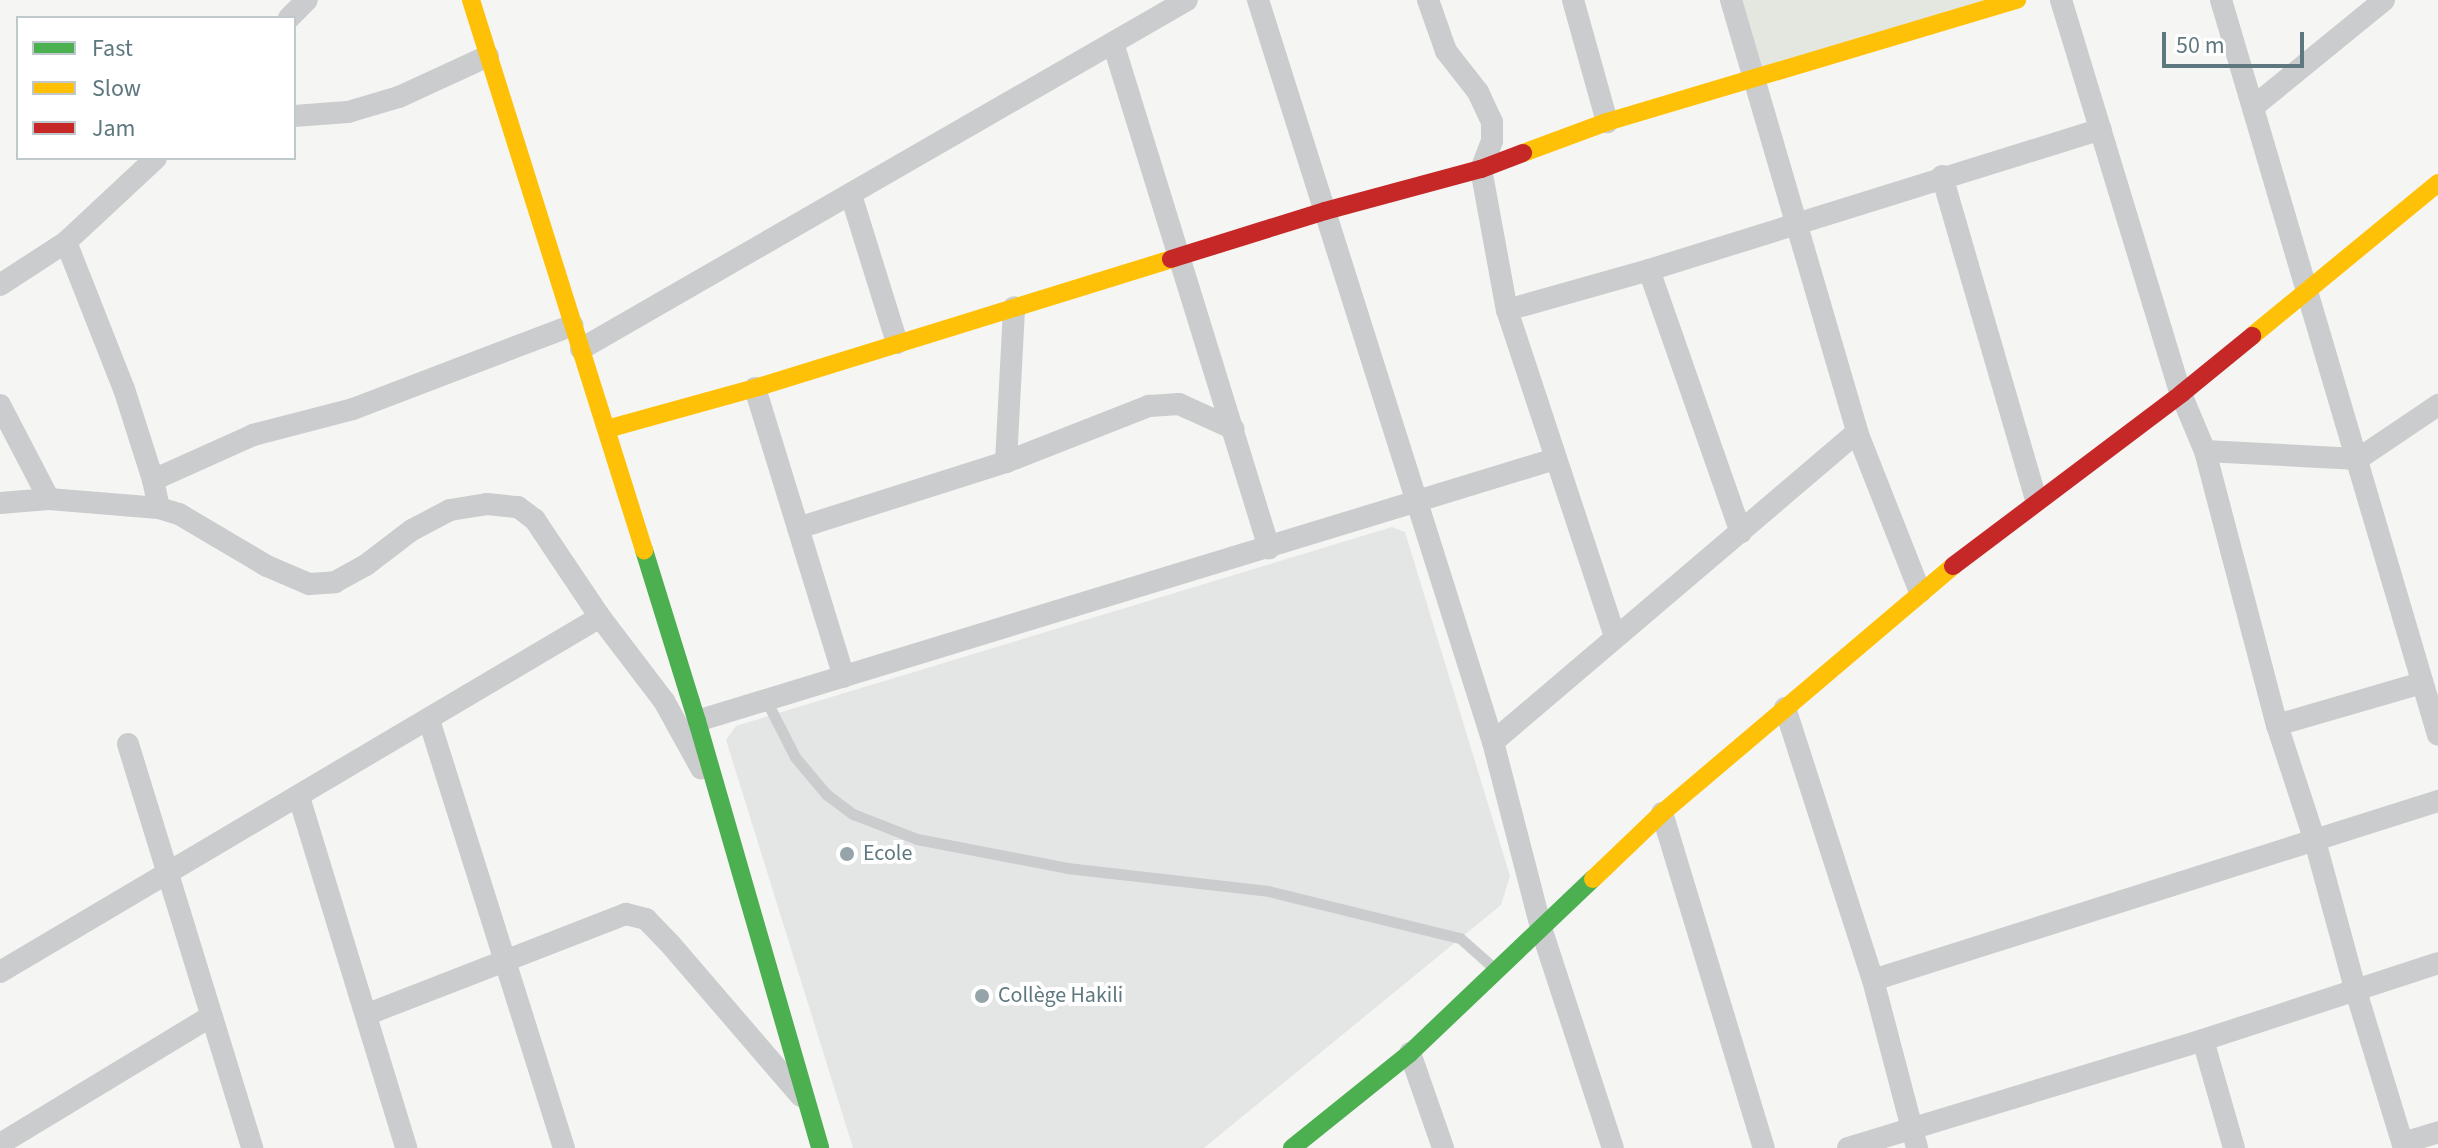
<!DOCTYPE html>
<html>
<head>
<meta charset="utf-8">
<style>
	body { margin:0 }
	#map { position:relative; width:2438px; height:1148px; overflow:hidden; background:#f5f5f3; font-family:"Source Sans 3",sans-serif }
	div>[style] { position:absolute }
	.built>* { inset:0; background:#e4e6e5 }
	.green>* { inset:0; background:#e4e7e0 }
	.lane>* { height:11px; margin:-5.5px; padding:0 5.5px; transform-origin:5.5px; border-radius:5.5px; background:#cacccd }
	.street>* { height:22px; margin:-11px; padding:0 11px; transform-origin:11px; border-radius:11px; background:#cacccd }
	.fast>* { height:18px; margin:-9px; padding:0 9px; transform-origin:9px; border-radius:9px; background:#4caf50 }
	.slow>* { height:18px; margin:-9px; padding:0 9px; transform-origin:9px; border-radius:9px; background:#ffc107 }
	.jam>* { height:18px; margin:-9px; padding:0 9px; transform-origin:9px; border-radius:9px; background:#c62828 }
	.dots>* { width:22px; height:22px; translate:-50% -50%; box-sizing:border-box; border:4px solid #fff; border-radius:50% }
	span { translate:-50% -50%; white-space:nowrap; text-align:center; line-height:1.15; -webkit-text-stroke:8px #fff; paint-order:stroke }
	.poi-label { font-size:22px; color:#5f787f }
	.left { translate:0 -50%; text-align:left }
	.legend { position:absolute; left:16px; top:16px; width:280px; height:144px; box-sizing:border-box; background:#fff; border:2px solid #bfc9cc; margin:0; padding:10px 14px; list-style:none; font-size:24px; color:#5f787f }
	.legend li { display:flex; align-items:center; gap:16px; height:40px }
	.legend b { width:40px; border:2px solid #bfc9cc }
	.scale { position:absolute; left:2162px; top:32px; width:142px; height:36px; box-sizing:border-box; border:4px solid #5f787f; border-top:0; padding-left:10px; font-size:24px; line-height:28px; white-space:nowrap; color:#5f787f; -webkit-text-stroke:6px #fff; paint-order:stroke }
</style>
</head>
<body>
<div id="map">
	<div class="built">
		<div style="clip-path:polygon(1392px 527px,1405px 532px,1510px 876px,1501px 905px,1204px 1148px,853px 1148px,726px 740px,736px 726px)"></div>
	</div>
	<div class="green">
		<div style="clip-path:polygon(1741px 0,1997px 0,1762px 69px)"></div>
	</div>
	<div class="lane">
		<div style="left:766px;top:700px;width:64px;rotate:63deg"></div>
		<div style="left:795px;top:757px;width:48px;rotate:50deg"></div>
		<div style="left:826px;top:794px;width:34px;rotate:37deg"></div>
		<div style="left:853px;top:814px;width:69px;rotate:21.3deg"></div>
		<div style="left:917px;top:839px;width:153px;rotate:10.9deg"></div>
		<div style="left:1067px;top:868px;width:202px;rotate:6.5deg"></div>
		<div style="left:1268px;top:891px;width:198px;rotate:13.8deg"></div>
		<div style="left:1460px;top:938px;width:48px;rotate:41.6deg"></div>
	</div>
	<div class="street">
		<div style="left:1258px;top:0;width:778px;rotate:72.43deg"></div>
		<div style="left:1493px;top:742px;width:192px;rotate:75.5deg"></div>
		<div style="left:1541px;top:928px;width:231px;rotate:71.9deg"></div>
		<div style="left:1428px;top:0;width:54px;rotate:70.6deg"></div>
		<div style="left:1446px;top:51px;width:52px;rotate:52deg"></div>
		<div style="left:1478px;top:92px;width:33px;rotate:65deg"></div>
		<div style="left:1492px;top:122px;width:19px;rotate:90deg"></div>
		<div style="left:1492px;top:141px;width:30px;rotate:111deg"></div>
		<div style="left:1481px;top:169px;width:143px;rotate:79.6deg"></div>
		<div style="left:1507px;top:310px;width:344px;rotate:71.7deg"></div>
		<div style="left:1573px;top:0;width:127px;rotate:74.4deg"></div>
		<div style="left:1731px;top:0;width:450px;rotate:73.7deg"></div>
		<div style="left:1857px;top:432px;width:172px;rotate:68.5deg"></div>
		<div style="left:2061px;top:0;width:412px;rotate:73.1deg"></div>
		<div style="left:2181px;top:394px;width:62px;rotate:67.2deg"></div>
		<div style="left:2205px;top:451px;width:283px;rotate:75.3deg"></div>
		<div style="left:2277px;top:725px;width:122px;rotate:71.9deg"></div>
		<div style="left:2315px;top:841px;width:152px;rotate:74.8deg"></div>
		<div style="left:2355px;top:988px;width:167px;rotate:73deg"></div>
		<div style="left:2221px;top:0;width:766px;rotate:73.55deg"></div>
		<div style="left:289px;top:18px;width:25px;rotate:-45deg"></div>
		<div style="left:1113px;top:43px;width:529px;rotate:72.83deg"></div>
		<div style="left:2253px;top:107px;width:169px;rotate:-39.2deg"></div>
		<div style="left:294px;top:116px;width:54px;rotate:-4.2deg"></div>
		<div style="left:348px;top:112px;width:53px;rotate:-16.4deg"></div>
		<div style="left:399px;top:97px;width:98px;rotate:-24.7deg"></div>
		<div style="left:1942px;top:176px;width:337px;rotate:73.8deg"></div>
		<div style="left:851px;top:195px;width:155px;rotate:72.7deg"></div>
		<div style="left:66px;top:242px;width:158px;rotate:68.5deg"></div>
		<div style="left:124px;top:389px;width:96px;rotate:72.3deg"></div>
		<div style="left:1649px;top:270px;width:278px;rotate:70.7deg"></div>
		<div style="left:0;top:285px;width:79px;rotate:-33.1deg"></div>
		<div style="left:66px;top:242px;width:123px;rotate:-43deg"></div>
		<div style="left:1507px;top:310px;width:148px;rotate:-15.7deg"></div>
		<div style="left:1649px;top:270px;width:473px;rotate:-17.3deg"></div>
		<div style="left:581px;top:349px;width:699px;rotate:-29.94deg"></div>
		<div style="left:755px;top:388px;width:302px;rotate:72.9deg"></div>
		<div style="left:0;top:405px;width:106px;rotate:62.5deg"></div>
		<div style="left:2205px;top:451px;width:153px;rotate:3deg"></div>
		<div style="left:2358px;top:459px;width:97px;rotate:-34deg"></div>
		<div style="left:1006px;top:462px;width:155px;rotate:-87deg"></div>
		<div style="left:0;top:503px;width:49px;rotate:-4.7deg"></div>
		<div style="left:49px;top:499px;width:110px;rotate:4.7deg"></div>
		<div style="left:159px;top:508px;width:21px;rotate:17deg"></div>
		<div style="left:179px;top:514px;width:102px;rotate:30.6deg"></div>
		<div style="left:267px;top:566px;width:46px;rotate:23.2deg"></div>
		<div style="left:309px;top:584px;width:26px;rotate:-4deg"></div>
		<div style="left:335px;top:582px;width:35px;rotate:-29deg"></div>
		<div style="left:366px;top:565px;width:58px;rotate:-37.3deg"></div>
		<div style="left:412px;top:530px;width:43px;rotate:-27.8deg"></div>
		<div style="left:450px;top:510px;width:37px;rotate:-9deg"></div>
		<div style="left:487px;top:504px;width:31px;rotate:6deg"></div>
		<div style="left:518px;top:507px;width:21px;rotate:37deg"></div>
		<div style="left:535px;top:520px;width:117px;rotate:56.2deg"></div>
		<div style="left:600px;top:617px;width:106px;rotate:52.7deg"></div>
		<div style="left:664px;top:701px;width:77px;rotate:61.1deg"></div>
		<div style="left:159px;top:508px;width:29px;rotate:-102deg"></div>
		<div style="left:153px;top:480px;width:110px;rotate:-24.2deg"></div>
		<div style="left:253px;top:435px;width:103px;rotate:-14.6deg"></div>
		<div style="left:353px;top:409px;width:235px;rotate:-20.9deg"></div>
		<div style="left:798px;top:528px;width:218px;rotate:-17.6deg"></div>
		<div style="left:1006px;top:462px;width:154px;rotate:-21.4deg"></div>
		<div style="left:1149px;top:406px;width:30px;rotate:-4deg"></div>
		<div style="left:1179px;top:404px;width:60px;rotate:24.4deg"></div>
		<div style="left:1785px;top:708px;width:286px;rotate:72.1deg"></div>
		<div style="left:1873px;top:980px;width:174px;rotate:75.3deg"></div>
		<div style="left:429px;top:720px;width:449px;rotate:72.5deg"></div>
		<div style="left:697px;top:721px;width:897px;rotate:-16.98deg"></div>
		<div style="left:2277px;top:725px;width:151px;rotate:-16.2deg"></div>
		<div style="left:1493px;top:742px;width:478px;rotate:-40.4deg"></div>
		<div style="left:128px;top:744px;width:423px;rotate:72.9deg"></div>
		<div style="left:299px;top:797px;width:367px;rotate:73deg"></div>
		<div style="left:1662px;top:813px;width:350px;rotate:73.1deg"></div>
		<div style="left:0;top:972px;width:697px;rotate:-30.61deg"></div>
		<div style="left:1873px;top:980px;width:593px;rotate:-17.58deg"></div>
		<div style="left:368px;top:1014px;width:277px;rotate:-21.2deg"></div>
		<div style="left:626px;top:914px;width:21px;rotate:14deg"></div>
		<div style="left:646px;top:919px;width:36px;rotate:46deg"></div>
		<div style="left:671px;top:945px;width:199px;rotate:49.3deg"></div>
		<div style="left:2203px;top:1040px;width:112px;rotate:74deg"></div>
		<div style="left:1410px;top:1053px;width:101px;rotate:70.8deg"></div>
		<div style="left:2403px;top:1143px;width:37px;rotate:-17deg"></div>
		<div style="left:0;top:1144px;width:247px;rotate:-31.2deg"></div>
		<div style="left:1848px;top:1148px;width:371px;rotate:-16.9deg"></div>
		<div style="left:2203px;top:1040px;width:247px;rotate:-18.1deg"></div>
	</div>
	<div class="fast">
		<div style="left:644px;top:550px;width:179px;rotate:72.8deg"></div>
		<div style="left:697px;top:721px;width:444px;rotate:73.9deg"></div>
		<div style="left:1292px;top:1148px;width:151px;rotate:-38.8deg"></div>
		<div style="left:1410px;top:1053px;width:253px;rotate:-43.6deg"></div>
	</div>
	<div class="slow">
		<div style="left:471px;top:0;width:577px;rotate:72.54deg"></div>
		<div style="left:1523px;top:153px;width:90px;rotate:-20.3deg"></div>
		<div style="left:1607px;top:122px;width:428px;rotate:-16.6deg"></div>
		<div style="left:2252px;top:336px;width:241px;rotate:-39.4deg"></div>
		<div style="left:607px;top:429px;width:154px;rotate:-15.5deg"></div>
		<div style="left:755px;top:388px;width:436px;rotate:-17.2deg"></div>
		<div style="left:1593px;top:879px;width:95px;rotate:-43.7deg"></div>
		<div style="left:1662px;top:813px;width:382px;rotate:-40.3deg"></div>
	</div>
	<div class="jam">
		<div style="left:1171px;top:259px;width:161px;rotate:-17.3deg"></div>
		<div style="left:1325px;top:211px;width:162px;rotate:-15.1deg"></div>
		<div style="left:1481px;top:169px;width:45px;rotate:-20.9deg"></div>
		<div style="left:1953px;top:566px;width:286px;rotate:-37deg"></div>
		<div style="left:2181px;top:394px;width:92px;rotate:-39.2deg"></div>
	</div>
	<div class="dots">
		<div style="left:847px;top:854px;background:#94a4a8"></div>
		<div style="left:982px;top:996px;background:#94a4a8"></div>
	</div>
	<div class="poi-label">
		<span class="left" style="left:863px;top:854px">Ecole</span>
		<span class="left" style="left:998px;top:996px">Collège Hakili</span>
	</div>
	<ul class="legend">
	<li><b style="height:10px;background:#4caf50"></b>Fast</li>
	<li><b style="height:10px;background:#ffc107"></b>Slow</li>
	<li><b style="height:10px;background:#c62828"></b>Jam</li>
	</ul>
	<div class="scale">50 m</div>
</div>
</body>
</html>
